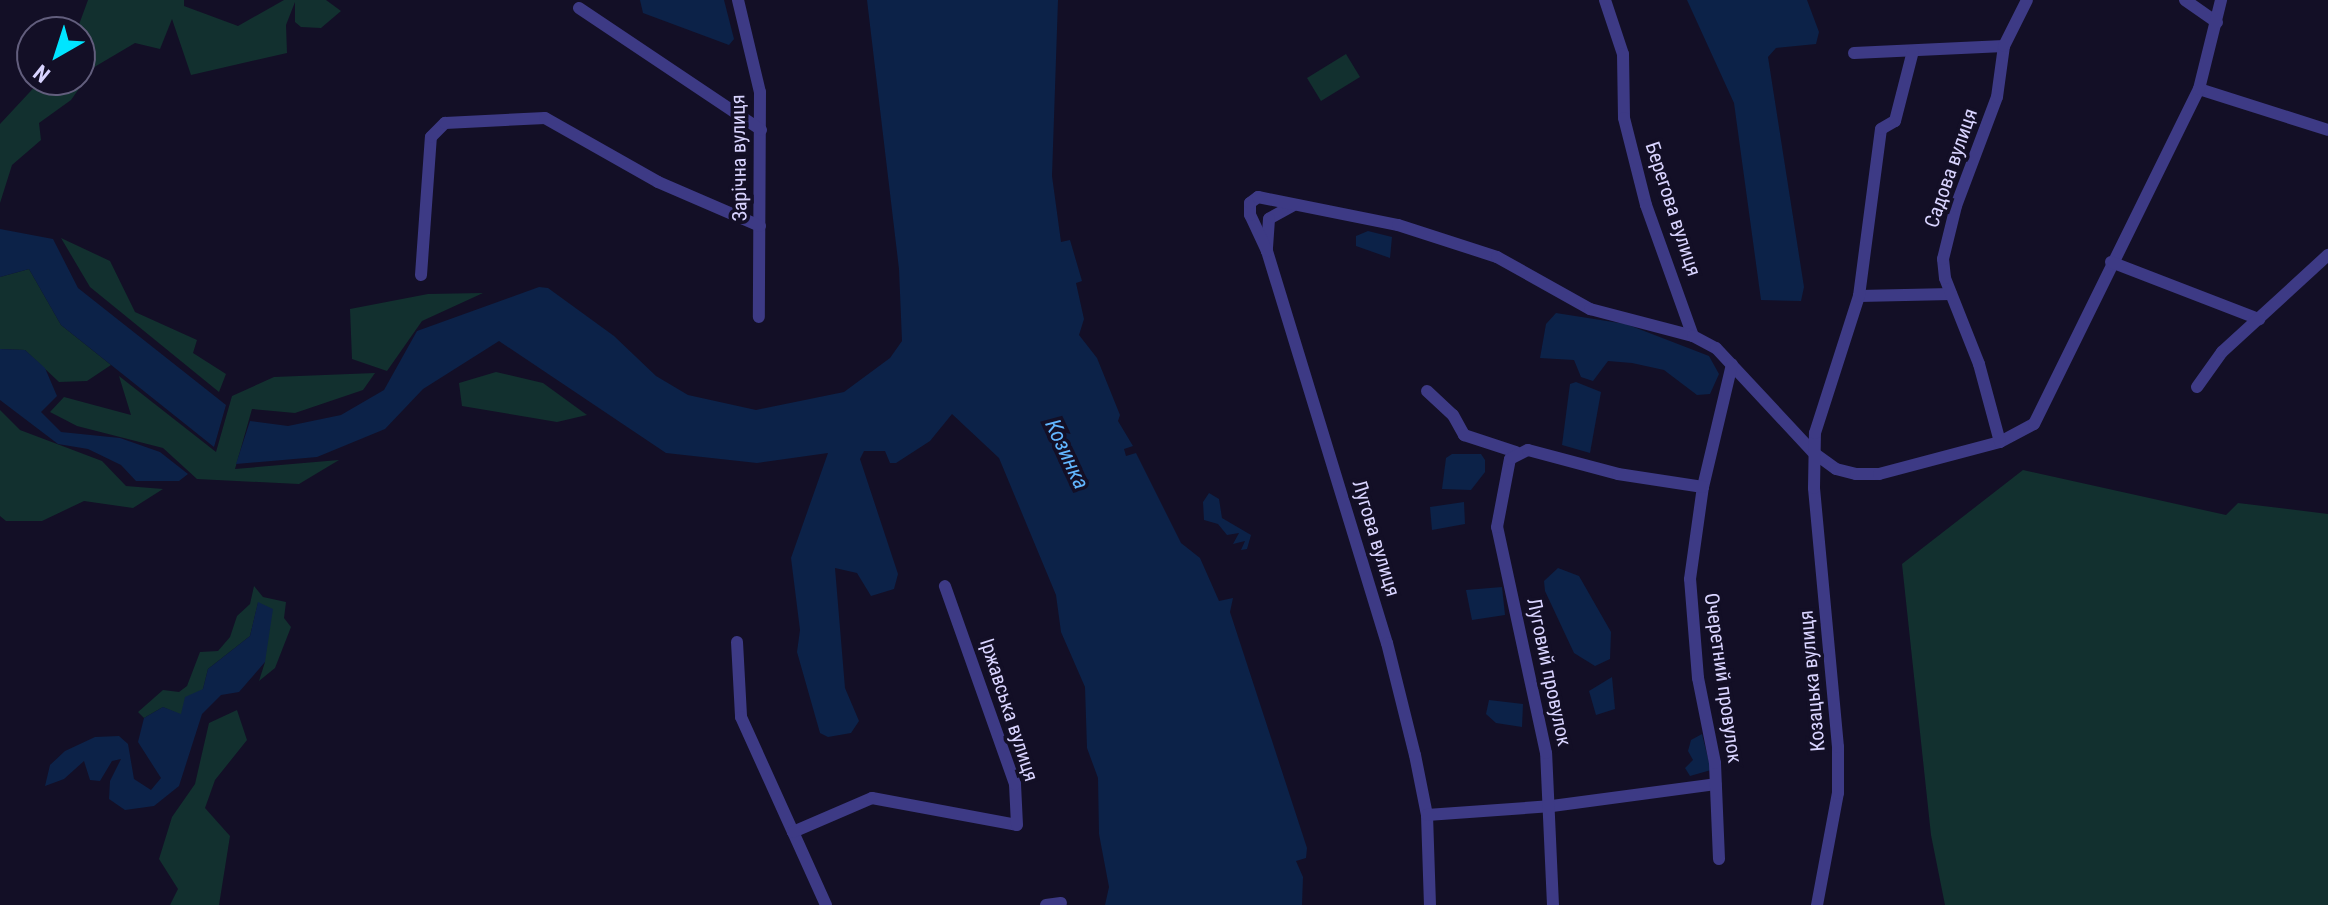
<!DOCTYPE html>
<html>
<head>
<meta charset="utf-8">
<style>
	body { margin:0 }
	#map { position:relative; width:2328px; height:905px; overflow:hidden; background:#130f26; font-family:"Roboto Condensed",sans-serif }
	div>[style] { position:absolute }
	.green>* { inset:0; background:#12302f }
	.water>* { inset:0; background:#0c2248 }
	.minor>* { height:12px; margin:-6px; padding:0 6px; transform-origin:6px; border-radius:6px; background:#3d3a85 }
	span { translate:-50% -50%; white-space:nowrap; text-align:center; line-height:1.15; -webkit-text-stroke:7px #130f26; paint-order:stroke }
	.street-label { font-size:20px; color:#d9d4ff }
	.water-label { font-size:22px; color:#62b6ff; font-style:italic }
	.north { position:absolute; left:16px; top:16px; width:80px; height:80px; box-sizing:border-box; background:#130f26; border:2px solid #625e7d; border-radius:50%; rotate:219deg; font-size:22px; font-weight:700; line-height:32px; text-align:center; color:#d9d4ff }
	.north::after { content:''; display:block; margin:auto; width:28px; height:36px; background:#00e5ff; clip-path:polygon(50% 0,100% 100%,50% 72%,0 100%) }
</style>
</head>
<body>
<div id="map">
	<div class="green">
		<div style="clip-path:polygon(88px 0,184px 0,184px 6px,238px 26px,284px 0,326px 0,341px 11px,321px 28px,301px 27px,295px 22px,295px 2px,286px 25px,287px 53px,191px 75px,172px 19px,160px 49px,135px 43px,91px 69px,90px 51px,77px 30px)"></div>
		<div style="clip-path:polygon(1346px 54px,1360px 77px,1321px 101px,1307px 78px)"></div>
		<div style="clip-path:polygon(80px 56px,90px 73px,71px 100px,39px 123px,41px 140px,12px 165px,0 203px,0 124px,41px 80px,80px 80px)"></div>
		<div style="clip-path:polygon(61px 238px,110px 261px,135px 312px,197px 340px,193px 353px,226px 374px,219px 392px,90px 287px)"></div>
		<div style="clip-path:polygon(29px 269px,61px 325px,111px 365px,87px 381px,59px 382px,25px 350px,0 349px,0 277px)"></div>
		<div style="clip-path:polygon(483px 293px,422px 321px,387px 371px,352px 359px,350px 309px,428px 294px)"></div>
		<div style="clip-path:polygon(496px 372px,543px 383px,587px 415px,557px 422px,462px 406px,459px 383px)"></div>
		<div style="clip-path:polygon(375px 373px,363px 390px,295px 413px,252px 409px,235px 469px,339px 460px,299px 484px,197px 479px,163px 448px,77px 426px,50px 412px,64px 397px,131px 415px,119px 376px,216px 452px,232px 396px,274px 377px)"></div>
		<div style="clip-path:polygon(0 410px,20px 430px,102px 461px,126px 486px,163px 489px,133px 508px,84px 501px,42px 521px,6px 521px,0 516px)"></div>
		<div style="clip-path:polygon(2023px 470px,2226px 515px,2238px 503px,2328px 514px,2328px 905px,1945px 905px,1931px 835px,1902px 564px)"></div>
		<div style="clip-path:polygon(254px 586px,263px 597px,286px 602px,284px 618px,291px 627px,275px 668px,259px 681px,265px 662px,258px 603px,250px 636px,208px 669px,203px 689px,181px 715px,163px 707px,144px 718px,138px 712px,163px 690px,179px 692px,187px 686px,200px 652px,218px 651px,230px 637px,237px 616px,250px 604px)"></div>
		<div style="clip-path:polygon(237px 710px,247px 740px,215px 780px,205px 808px,230px 836px,219px 905px,170px 905px,178px 889px,159px 859px,172px 817px,195px 784px,209px 723px)"></div>
	</div>
	<div class="water">
		<div style="clip-path:polygon(640px 0,724px 0,734px 39px,729px 45px,643px 13px)"></div>
		<div style="clip-path:polygon(867px 0,1058px 0,1052px 176px,1061px 242px,1070px 240px,1082px 281px,1076px 283px,1084px 319px,1079px 335px,1097px 358px,1120px 415px,1118px 421px,1133px 446px,1124px 449px,1126px 456px,1136px 453px,1181px 543px,1200px 558px,1219px 601px,1233px 598px,1230px 612px,1307px 848px,1306px 858px,1296px 861px,1303px 877px,1302px 905px,1105px 905px,1109px 887px,1099px 834px,1098px 778px,1087px 748px,1085px 687px,1061px 632px,1056px 595px,999px 458px,952px 414px,930px 441px,896px 463px,890px 463px,885px 451px,864px 451px,860px 459px,898px 574px,894px 589px,871px 596px,857px 573px,835px 568px,845px 688px,859px 721px,851px 733px,828px 737px,820px 733px,797px 652px,800px 630px,791px 558px,828px 453px,757px 463px,666px 453px,499px 341px,423px 389px,385px 429px,317px 457px,236px 464px,250px 421px,288px 426px,341px 415px,384px 390px,417px 331px,539px 287px,548px 288px,614px 336px,656px 376px,688px 395px,756px 410px,844px 392px,890px 358px,902px 341px,899px 269px)"></div>
		<div style="clip-path:polygon(1687px 0,1807px 0,1819px 32px,1816px 44px,1776px 48px,1768px 57px,1804px 287px,1801px 301px,1761px 300px,1734px 103px)"></div>
		<div style="clip-path:polygon(0 229px,53px 239px,78px 288px,226px 405px,214px 447px,61px 325px,29px 269px,0 277px)"></div>
		<div style="clip-path:polygon(1368px 231px,1392px 237px,1390px 258px,1356px 246px,1356px 236px)"></div>
		<div style="clip-path:polygon(1556px 313px,1626px 324px,1709px 356px,1719px 374px,1710px 394px,1697px 395px,1664px 370px,1632px 363px,1608px 361px,1593px 381px,1581px 377px,1574px 360px,1540px 358px,1546px 324px)"></div>
		<div style="clip-path:polygon(0 349px,25px 350px,45px 368px,57px 396px,41px 412px,61px 432px,120px 438px,160px 452px,188px 474px,179px 481px,136px 481px,121px 465px,88px 449px,58px 444px,0 400px)"></div>
		<div style="clip-path:polygon(1576px 382px,1601px 392px,1590px 453px,1562px 445px,1570px 384px)"></div>
		<div style="clip-path:polygon(1452px 454px,1481px 454px,1485px 460px,1485px 472px,1471px 490px,1442px 489px,1446px 458px)"></div>
		<div style="clip-path:polygon(1209px 493px,1219px 499px,1222px 518px,1251px 535px,1247px 549px,1241px 550px,1245px 541px,1233px 544px,1239px 533px,1227px 535px,1218px 524px,1204px 520px,1203px 502px)"></div>
		<div style="clip-path:polygon(1464px 502px,1465px 524px,1432px 530px,1430px 507px)"></div>
		<div style="clip-path:polygon(1558px 568px,1579px 576px,1611px 632px,1610px 659px,1595px 666px,1574px 653px,1545px 591px,1544px 581px)"></div>
		<div style="clip-path:polygon(1502px 587px,1505px 615px,1472px 620px,1466px 590px)"></div>
		<div style="clip-path:polygon(258px 602px,273px 609px,265px 662px,239px 692px,221px 695px,202px 714px,179px 786px,154px 806px,125px 810px,109px 799px,110px 781px,121px 759px,112px 761px,100px 781px,90px 780px,84px 761px,64px 779px,45px 786px,50px 765px,65px 751px,95px 737px,119px 736px,128px 744px,134px 779px,151px 790px,161px 778px,138px 742px,144px 718px,163px 707px,181px 714px,185px 697px,203px 689px,208px 669px,250px 636px)"></div>
		<div style="clip-path:polygon(1612px 677px,1615px 709px,1596px 715px,1589px 691px)"></div>
		<div style="clip-path:polygon(1489px 700px,1523px 704px,1522px 727px,1496px 723px,1486px 714px)"></div>
		<div style="clip-path:polygon(1702px 734px,1711px 770px,1690px 776px,1685px 768px,1693px 760px,1688px 751px,1691px 740px)"></div>
	</div>
	<div class="minor">
		<div style="left:738px;top:0;width:95px;rotate:76.6deg"></div>
		<div style="left:760px;top:92px;width:225px;rotate:90.3deg"></div>
		<div style="left:1605px;top:0;width:57px;rotate:71.6deg"></div>
		<div style="left:1623px;top:54px;width:64px;rotate:89.1deg"></div>
		<div style="left:1624px;top:118px;width:90px;rotate:75.8deg"></div>
		<div style="left:1646px;top:205px;width:139px;rotate:70.3deg"></div>
		<div style="left:2185px;top:0;width:39px;rotate:35deg"></div>
		<div style="left:579px;top:8px;width:219px;rotate:33.8deg"></div>
		<div style="left:1854px;top:53px;width:150px;rotate:-2.7deg"></div>
		<div style="left:2199px;top:89px;width:135px;rotate:17.6deg"></div>
		<div style="left:1292px;top:206px;width:26px;rotate:151deg"></div>
		<div style="left:1269px;top:219px;width:32px;rotate:94deg"></div>
		<div style="left:1267px;top:251px;width:410px;rotate:73deg"></div>
		<div style="left:1387px;top:643px;width:115px;rotate:76deg"></div>
		<div style="left:1415px;top:755px;width:61px;rotate:78.7deg"></div>
		<div style="left:1427px;top:815px;width:90px;rotate:88.1deg"></div>
		<div style="left:1267px;top:251px;width:40px;rotate:-115deg"></div>
		<div style="left:1250px;top:215px;width:12px;rotate:-90deg"></div>
		<div style="left:1250px;top:203px;width:10px;rotate:-37deg"></div>
		<div style="left:1258px;top:197px;width:143px;rotate:11.3deg"></div>
		<div style="left:1398px;top:225px;width:104px;rotate:17.9deg"></div>
		<div style="left:1497px;top:257px;width:107px;rotate:29.2deg"></div>
		<div style="left:1590px;top:309px;width:106px;rotate:14.7deg"></div>
		<div style="left:1693px;top:336px;width:26px;rotate:28deg"></div>
		<div style="left:1716px;top:348px;width:144px;rotate:47deg"></div>
		<div style="left:1814px;top:453px;width:27px;rotate:36deg"></div>
		<div style="left:1836px;top:469px;width:21px;rotate:14deg"></div>
		<div style="left:1856px;top:474px;width:23px"></div>
		<div style="left:1879px;top:474px;width:125px;rotate:-14.8deg"></div>
		<div style="left:2000px;top:442px;width:38px;rotate:-28deg"></div>
		<div style="left:2034px;top:424px;width:373px;rotate:-63.8deg"></div>
		<div style="left:2199px;top:89px;width:92px;rotate:-76.1deg"></div>
		<div style="left:2111px;top:262px;width:159px;rotate:21.1deg"></div>
		<div style="left:421px;top:275px;width:138px;rotate:-85.9deg"></div>
		<div style="left:431px;top:137px;width:20px;rotate:-45deg"></div>
		<div style="left:445px;top:123px;width:100px;rotate:-2.9deg"></div>
		<div style="left:545px;top:118px;width:130px;rotate:29.5deg"></div>
		<div style="left:658px;top:182px;width:111px;rotate:23.3deg"></div>
		<div style="left:1859px;top:296px;width:92px;rotate:-1.2deg"></div>
		<div style="left:2197px;top:387px;width:43px;rotate:-54.5deg"></div>
		<div style="left:2222px;top:352px;width:144px;rotate:-42.5deg"></div>
		<div style="left:1427px;top:391px;width:35px;rotate:43deg"></div>
		<div style="left:1453px;top:415px;width:23px;rotate:61deg"></div>
		<div style="left:1464px;top:435px;width:55px;rotate:18.1deg"></div>
		<div style="left:2000px;top:442px;width:81px;rotate:-105.1deg"></div>
		<div style="left:1979px;top:364px;width:92px;rotate:-111.6deg"></div>
		<div style="left:1945px;top:278px;width:19px;rotate:-96deg"></div>
		<div style="left:1943px;top:259px;width:55px;rotate:-76.2deg"></div>
		<div style="left:1956px;top:206px;width:116px;rotate:-69.4deg"></div>
		<div style="left:1997px;top:97px;width:51px;rotate:-82.2deg"></div>
		<div style="left:2004px;top:46px;width:51px;rotate:-63.4deg"></div>
		<div style="left:737px;top:642px;width:75px;rotate:86.9deg"></div>
		<div style="left:741px;top:717px;width:126px;rotate:65.7deg"></div>
		<div style="left:1427px;top:815px;width:125px;rotate:-4.1deg"></div>
		<div style="left:1552px;top:806px;width:165px;rotate:-7.6deg"></div>
		<div style="left:1719px;top:859px;width:96px;rotate:-92.4deg"></div>
		<div style="left:1715px;top:763px;width:87px;rotate:-101.3deg"></div>
		<div style="left:1698px;top:678px;width:99px;rotate:-94.6deg"></div>
		<div style="left:1690px;top:579px;width:93px;rotate:-82deg"></div>
		<div style="left:1703px;top:487px;width:126px;rotate:-76.7deg"></div>
		<div style="left:826px;top:905px;width:80px;rotate:-114.3deg"></div>
		<div style="left:793px;top:832px;width:86px;rotate:-23.3deg"></div>
		<div style="left:872px;top:798px;width:147px;rotate:10.5deg"></div>
		<div style="left:1017px;top:825px;width:41px;rotate:-92.8deg"></div>
		<div style="left:1015px;top:784px;width:210px;rotate:-109.5deg"></div>
		<div style="left:1046px;top:905px;width:15px;rotate:-8deg"></div>
		<div style="left:1553px;top:905px;width:152px;rotate:-92.6deg"></div>
		<div style="left:1546px;top:753px;width:231px;rotate:-102.2deg"></div>
		<div style="left:1497px;top:527px;width:69px;rotate:-79.2deg"></div>
		<div style="left:1510px;top:459px;width:20px;rotate:-27deg"></div>
		<div style="left:1528px;top:450px;width:93px;rotate:14.9deg"></div>
		<div style="left:1618px;top:474px;width:86px;rotate:8.7deg"></div>
		<div style="left:1817px;top:905px;width:114px;rotate:-79.4deg"></div>
		<div style="left:1838px;top:793px;width:46px;rotate:-90deg"></div>
		<div style="left:1838px;top:747px;width:260px;rotate:-95.3deg"></div>
		<div style="left:1814px;top:488px;width:55px;rotate:-89deg"></div>
		<div style="left:1815px;top:433px;width:144px;rotate:-72.2deg"></div>
		<div style="left:1859px;top:296px;width:168px;rotate:-82.5deg"></div>
		<div style="left:1881px;top:129px;width:16px;rotate:-30deg"></div>
		<div style="left:1895px;top:121px;width:72px;rotate:-75.6deg"></div>
	</div>
	<div class="street-label">
		<span style="left:739px;top:158px;rotate:-91deg">Зарічна вулиця</span>
		<span style="left:1951px;top:168px;rotate:-71deg">Садова вулиця</span>
		<span style="left:1673px;top:209px;rotate:72deg">Берегова вулиця</span>
		<span style="left:1376px;top:538px;rotate:73deg">Лугова вулиця</span>
		<span style="left:1549px;top:672px;rotate:78deg">Луговий провулок</span>
		<span style="left:1723px;top:678px;rotate:82deg">Очеретний провулок</span>
		<span style="left:1812px;top:681px;rotate:-95deg">Козацька вулиця</span>
		<span style="left:1009px;top:710px;rotate:72deg">Іржавська вулиця</span>
	</div>
	<div class="water-label">
		<span style="left:1067px;top:454px;rotate:65deg">Козинка</span>
	</div>
	<div class="north">N</div>
</div>
</body>
</html>
